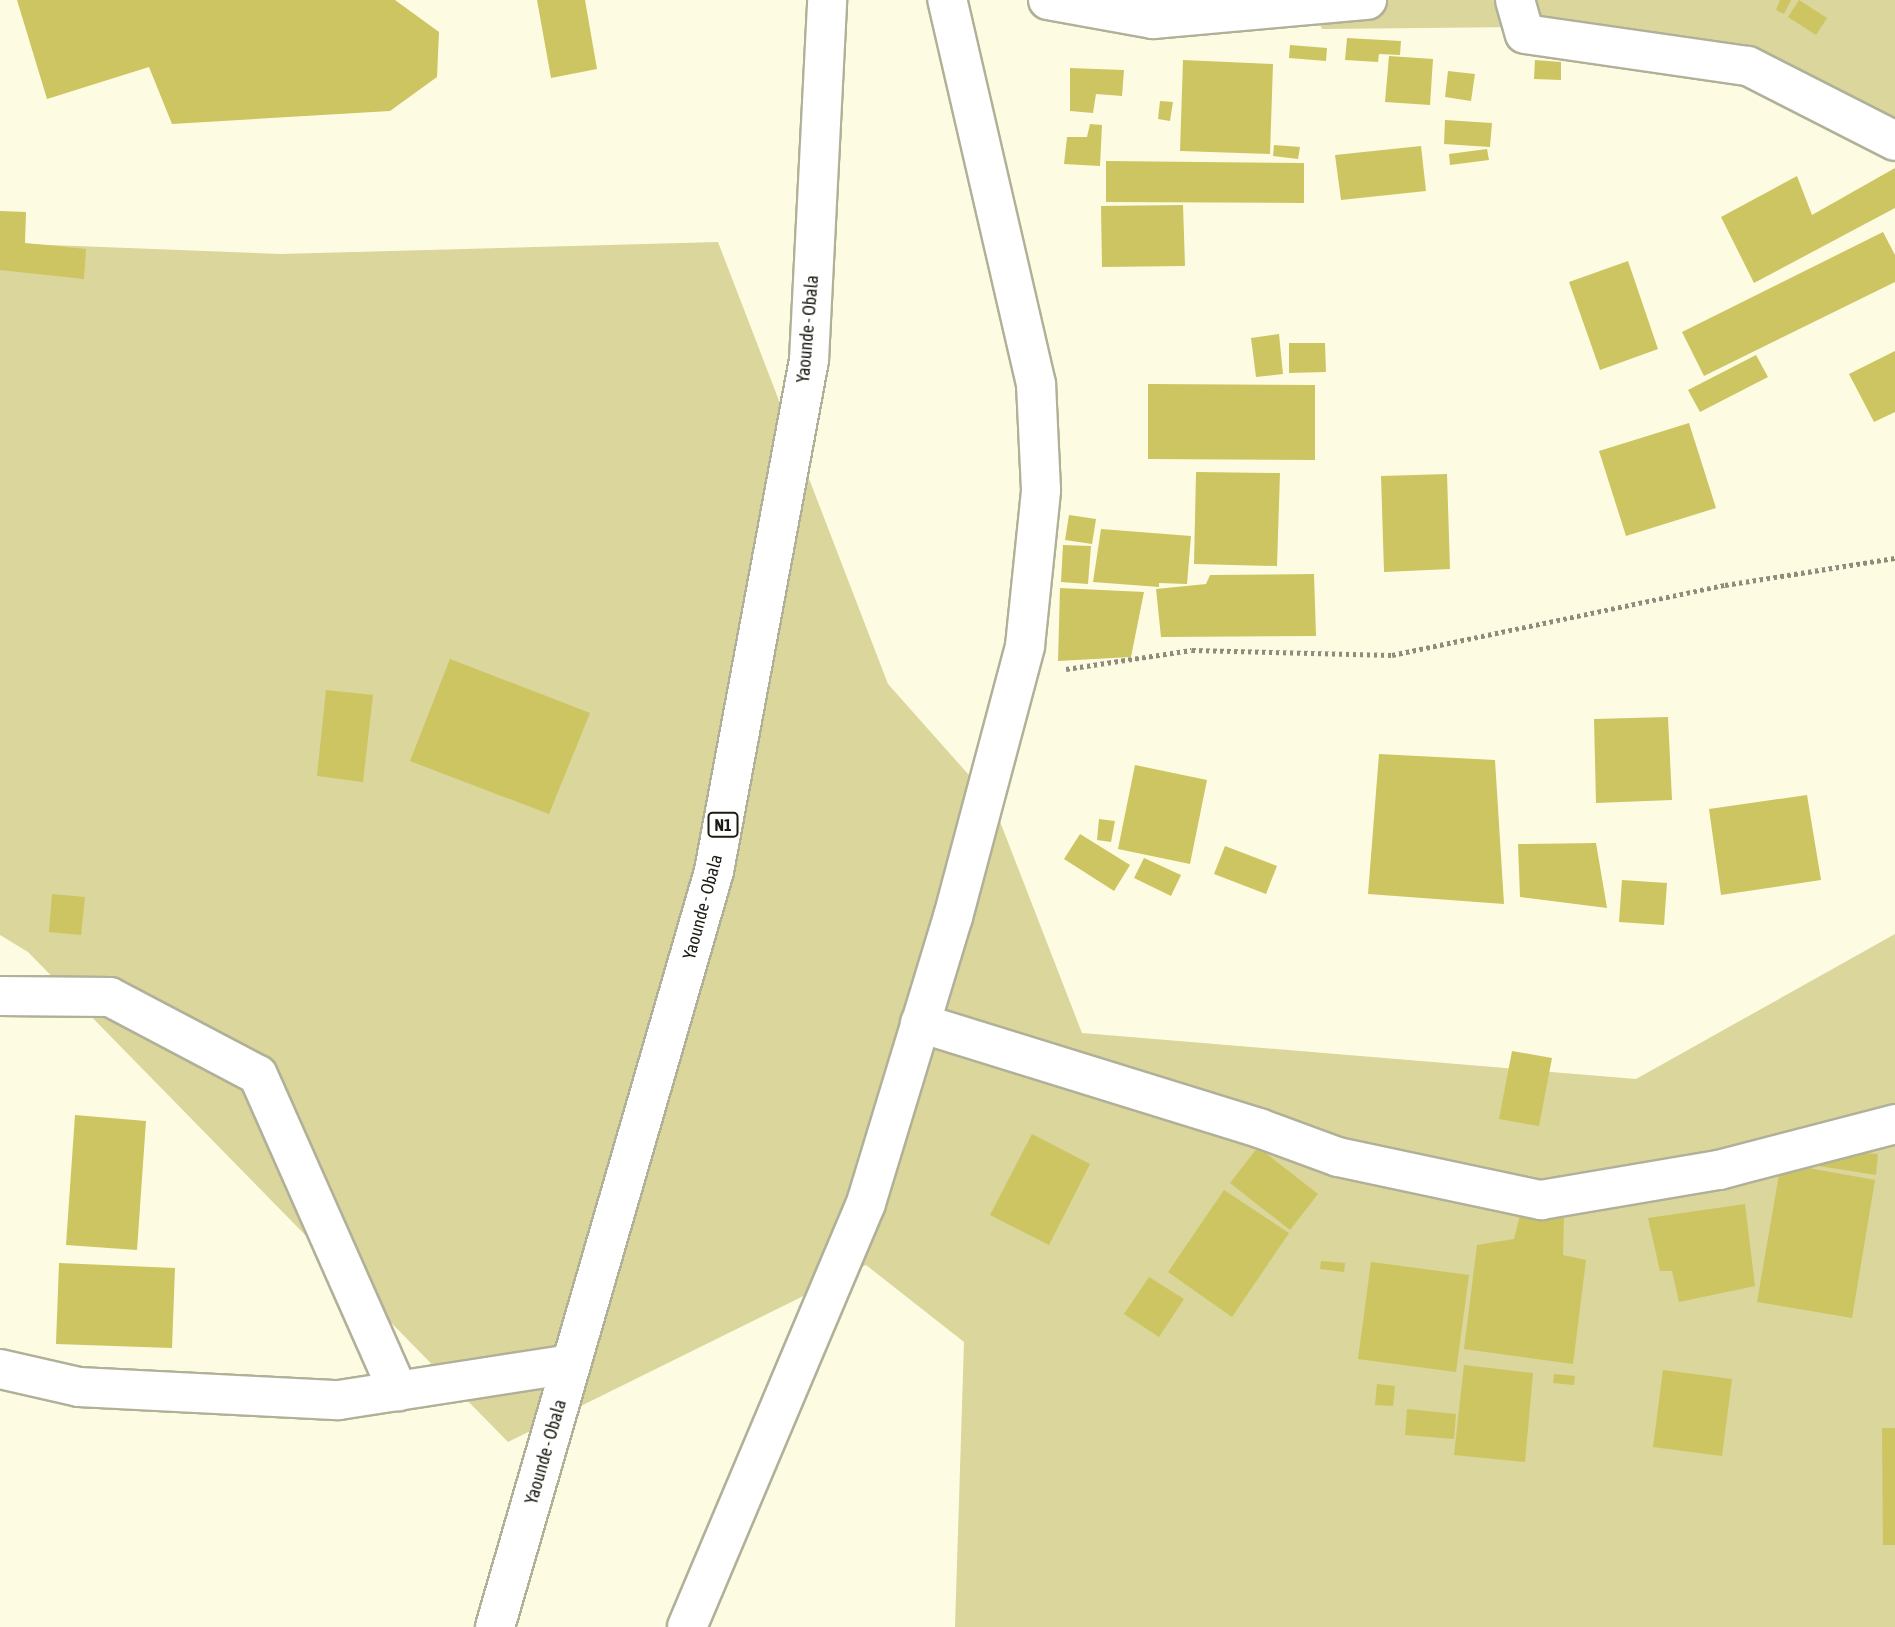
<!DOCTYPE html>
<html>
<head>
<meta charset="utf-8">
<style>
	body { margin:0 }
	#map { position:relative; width:1895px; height:1627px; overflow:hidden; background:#fdfce2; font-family:"Asap Condensed",sans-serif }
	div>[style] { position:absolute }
	.green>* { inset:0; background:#dad69c }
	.building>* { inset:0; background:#ccc562 }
	.path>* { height:4.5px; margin-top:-2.25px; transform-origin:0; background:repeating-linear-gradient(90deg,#8e8d7b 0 3.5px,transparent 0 7px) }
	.roads { filter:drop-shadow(2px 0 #b1b098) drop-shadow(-2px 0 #b1b098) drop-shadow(0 2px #b1b098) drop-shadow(0 -2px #b1b098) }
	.minor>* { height:38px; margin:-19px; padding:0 19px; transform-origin:19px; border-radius:19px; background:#fff }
	.highway>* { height:38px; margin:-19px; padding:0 19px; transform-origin:19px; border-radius:19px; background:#fff }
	span { translate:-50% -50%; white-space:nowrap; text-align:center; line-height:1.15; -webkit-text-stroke:5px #fff; paint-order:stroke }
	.shield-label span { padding:2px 5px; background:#fff; border:2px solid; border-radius:5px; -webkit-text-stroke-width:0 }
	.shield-label { font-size:16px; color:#1c1b12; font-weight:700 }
	.street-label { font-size:18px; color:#1c1b12 }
</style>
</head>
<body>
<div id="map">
	<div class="green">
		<div style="clip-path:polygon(1309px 0,1895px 0,1895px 148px,1749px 70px,1521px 27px,1322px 29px)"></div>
		<div style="clip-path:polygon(718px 242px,888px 684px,992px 801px,1082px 1033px,1636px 1079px,1895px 934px,1895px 1627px,955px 1627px,964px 1342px,866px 1265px,508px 1442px,28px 952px,0 935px,0 243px,281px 254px)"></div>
	</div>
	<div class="building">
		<div style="clip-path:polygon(17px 0,395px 0,439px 32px,437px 77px,390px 111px,172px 124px,149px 67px,47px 99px)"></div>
		<div style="clip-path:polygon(537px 0,585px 0,597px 69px,551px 78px)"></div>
		<div style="clip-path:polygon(1780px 0,1791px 0,1784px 14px,1776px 10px)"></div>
		<div style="clip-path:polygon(1799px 0,1827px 18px,1816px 35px,1788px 17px)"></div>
		<div style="clip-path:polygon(1347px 38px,1401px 41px,1400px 55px,1379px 54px,1378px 62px,1345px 60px)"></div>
		<div style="clip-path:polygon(1290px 45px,1327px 48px,1326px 61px,1289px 58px)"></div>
		<div style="clip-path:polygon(1389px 56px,1433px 59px,1430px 105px,1385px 102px)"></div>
		<div style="clip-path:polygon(1183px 60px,1273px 64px,1270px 154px,1180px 151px)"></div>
		<div style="clip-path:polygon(1535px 60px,1561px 62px,1561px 80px,1534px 79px)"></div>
		<div style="clip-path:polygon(1070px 68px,1124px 70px,1122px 96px,1096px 94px,1093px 113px,1070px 111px)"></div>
		<div style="clip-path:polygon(1448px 71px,1475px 74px,1471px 101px,1445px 97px)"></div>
		<div style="clip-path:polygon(1160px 101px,1173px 102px,1170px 121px,1158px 119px)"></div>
		<div style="clip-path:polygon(1445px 120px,1492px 123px,1490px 147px,1444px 144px)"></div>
		<div style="clip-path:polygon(1090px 124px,1102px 125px,1100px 166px,1064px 164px,1067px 137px,1087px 137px)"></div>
		<div style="clip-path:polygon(1274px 145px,1300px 147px,1298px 159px,1273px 156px)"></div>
		<div style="clip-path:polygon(1421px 146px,1426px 191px,1341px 200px,1335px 155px)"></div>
		<div style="clip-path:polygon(1487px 149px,1489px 160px,1450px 165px,1449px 154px)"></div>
		<div style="clip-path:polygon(1106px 161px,1304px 163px,1304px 203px,1106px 202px)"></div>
		<div style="clip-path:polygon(1895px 168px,1895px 208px,1754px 283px,1721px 217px,1797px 176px,1812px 215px)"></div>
		<div style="clip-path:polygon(1183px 205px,1185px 266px,1102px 267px,1101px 206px)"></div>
		<div style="clip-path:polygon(0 211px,26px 212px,25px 243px,86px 249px,84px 279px,0 270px)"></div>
		<div style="clip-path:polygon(1883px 232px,1895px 255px,1895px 282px,1704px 376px,1682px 332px)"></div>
		<div style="clip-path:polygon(1628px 261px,1658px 349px,1600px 370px,1569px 282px)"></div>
		<div style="clip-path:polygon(1279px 334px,1283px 374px,1256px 377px,1251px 338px)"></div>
		<div style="clip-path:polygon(1289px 343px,1325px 343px,1326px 372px,1289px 373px)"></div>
		<div style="clip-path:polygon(1895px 351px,1895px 412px,1874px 422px,1849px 374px)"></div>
		<div style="clip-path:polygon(1756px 355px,1768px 377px,1700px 412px,1688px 390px)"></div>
		<div style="clip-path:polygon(1148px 384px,1315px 385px,1315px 460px,1148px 459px)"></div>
		<div style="clip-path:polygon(1689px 423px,1716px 508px,1626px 536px,1599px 451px)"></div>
		<div style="clip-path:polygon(1196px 472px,1280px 473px,1277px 566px,1194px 564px)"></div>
		<div style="clip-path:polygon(1447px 474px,1450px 569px,1384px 572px,1381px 476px)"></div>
		<div style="clip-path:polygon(1069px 515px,1096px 519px,1092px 544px,1065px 540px)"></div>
		<div style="clip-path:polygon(1101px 529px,1191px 536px,1187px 584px,1159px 583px,1159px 587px,1093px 582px)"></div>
		<div style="clip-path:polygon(1063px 545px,1091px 546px,1088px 584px,1061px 582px)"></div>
		<div style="clip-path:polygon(1314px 574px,1316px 636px,1161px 637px,1156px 589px,1206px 584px,1210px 575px)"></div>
		<div style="clip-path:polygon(1060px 588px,1144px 592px,1131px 657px,1058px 661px)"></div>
		<div style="clip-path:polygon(450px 659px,590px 713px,549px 814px,410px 761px)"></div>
		<div style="clip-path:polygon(326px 690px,373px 695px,363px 782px,317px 776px)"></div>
		<div style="clip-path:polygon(1668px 717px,1672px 800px,1596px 803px,1594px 719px)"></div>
		<div style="clip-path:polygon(1379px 754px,1495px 760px,1504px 904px,1368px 894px)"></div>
		<div style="clip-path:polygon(1135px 765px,1207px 780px,1190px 864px,1118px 849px)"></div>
		<div style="clip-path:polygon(1807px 795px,1821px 880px,1721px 895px,1709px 809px)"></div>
		<div style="clip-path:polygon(1099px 819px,1115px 821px,1111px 842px,1097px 840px)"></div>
		<div style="clip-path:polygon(1080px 834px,1130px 865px,1114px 891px,1064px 859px)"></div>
		<div style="clip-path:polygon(1596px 843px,1607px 908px,1520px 897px,1518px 844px)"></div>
		<div style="clip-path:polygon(1225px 846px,1277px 866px,1266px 894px,1214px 874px)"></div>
		<div style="clip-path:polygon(1144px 858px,1181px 875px,1171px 896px,1134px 878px)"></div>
		<div style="clip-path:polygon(1622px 880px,1667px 883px,1664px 925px,1619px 922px)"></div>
		<div style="clip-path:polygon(52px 894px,85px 897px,81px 935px,49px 932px)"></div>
		<div style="clip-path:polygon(1512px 1051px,1552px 1058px,1539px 1126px,1499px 1119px)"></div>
		<div style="clip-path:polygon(75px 1115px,146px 1121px,137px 1250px,66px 1245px)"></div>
		<div style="clip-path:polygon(1032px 1134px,1090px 1164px,1049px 1245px,990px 1215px)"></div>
		<div style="clip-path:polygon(1258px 1147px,1318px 1194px,1290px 1230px,1230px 1183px)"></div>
		<div style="clip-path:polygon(1845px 1152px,1878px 1154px,1876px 1175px,1806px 1164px)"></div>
		<div style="clip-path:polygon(1781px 1163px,1875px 1180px,1852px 1318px,1757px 1302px)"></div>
		<div style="clip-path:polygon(1224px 1190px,1289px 1233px,1232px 1317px,1168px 1272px)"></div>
		<div style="clip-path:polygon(1745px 1204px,1755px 1286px,1679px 1302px,1672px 1271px,1660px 1271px,1648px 1218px)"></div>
		<div style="clip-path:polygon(1521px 1211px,1564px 1213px,1563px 1255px,1586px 1260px,1573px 1364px,1464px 1349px,1477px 1245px,1514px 1239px)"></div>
		<div style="clip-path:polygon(1321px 1261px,1345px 1263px,1344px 1272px,1320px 1269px)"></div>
		<div style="clip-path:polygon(1371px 1262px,1469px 1275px,1456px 1372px,1358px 1359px)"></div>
		<div style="clip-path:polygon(59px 1263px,175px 1268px,172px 1348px,56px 1344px)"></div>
		<div style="clip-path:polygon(1149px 1277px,1184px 1299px,1159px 1337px,1124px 1314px)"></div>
		<div style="clip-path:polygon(1464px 1365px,1533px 1373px,1525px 1462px,1454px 1455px)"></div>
		<div style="clip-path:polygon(1663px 1370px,1732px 1379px,1722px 1456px,1653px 1447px)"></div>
		<div style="clip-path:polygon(1554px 1374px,1575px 1376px,1574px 1385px,1553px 1383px)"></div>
		<div style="clip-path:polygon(1377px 1384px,1395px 1386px,1393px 1406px,1375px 1405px)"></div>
		<div style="clip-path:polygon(1407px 1409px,1456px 1414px,1454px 1439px,1405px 1435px)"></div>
		<div style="clip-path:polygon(1882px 1428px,1895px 1428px,1895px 1545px,1883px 1545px)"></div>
	</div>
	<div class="path">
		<div style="left:1066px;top:669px;width:127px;rotate:-8.6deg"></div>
		<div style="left:1192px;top:650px;width:200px;rotate:1.4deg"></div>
		<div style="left:1392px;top:655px;width:340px;rotate:-11.9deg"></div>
		<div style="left:1725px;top:585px;width:172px;rotate:-9deg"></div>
	</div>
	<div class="roads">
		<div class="minor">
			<div style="left:1048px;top:0;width:107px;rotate:10.3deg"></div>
			<div style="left:1153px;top:19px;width:215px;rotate:-5.1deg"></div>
			<div style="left:1515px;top:0;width:35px;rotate:74deg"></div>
			<div style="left:1525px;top:34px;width:225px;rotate:8.2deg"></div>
			<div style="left:1748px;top:66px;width:165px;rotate:27deg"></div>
			<div style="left:0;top:996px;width:110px;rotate:0.5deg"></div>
			<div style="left:110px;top:997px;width:167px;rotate:27.8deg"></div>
			<div style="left:258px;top:1075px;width:346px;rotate:66.1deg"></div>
			<div style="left:920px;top:1023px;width:355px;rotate:17.2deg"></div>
			<div style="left:1259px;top:1128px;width:84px;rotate:20.2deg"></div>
			<div style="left:1338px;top:1157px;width:208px;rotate:12deg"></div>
			<div style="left:1541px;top:1200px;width:181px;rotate:-9.6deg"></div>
			<div style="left:1719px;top:1170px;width:182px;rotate:-14.6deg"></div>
			<div style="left:0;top:1369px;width:81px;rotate:12.8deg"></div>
			<div style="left:79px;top:1387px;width:260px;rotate:2.9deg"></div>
			<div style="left:339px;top:1400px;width:235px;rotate:-8.8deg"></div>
			<div style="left:687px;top:1627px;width:460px;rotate:-67.1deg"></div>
			<div style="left:866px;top:1203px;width:299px;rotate:-73.1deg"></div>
			<div style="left:953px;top:917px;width:280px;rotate:-75.1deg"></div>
			<div style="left:1025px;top:646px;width:157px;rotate:-84.1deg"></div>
			<div style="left:1041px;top:490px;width:106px;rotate:-92.7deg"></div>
			<div style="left:1036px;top:384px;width:394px;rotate:-103deg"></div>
		</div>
		<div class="highway">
			<div style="left:495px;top:1627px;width:787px;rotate:-73.84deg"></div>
			<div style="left:714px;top:871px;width:520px;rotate:-79.47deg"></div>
			<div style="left:809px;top:360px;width:360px;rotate:-87.1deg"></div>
		</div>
	</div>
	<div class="shield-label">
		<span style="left:723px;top:825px">N1</span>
	</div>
	<div class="street-label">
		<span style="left:808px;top:329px;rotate:-85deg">Yaounde - Obala</span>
		<span style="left:703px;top:907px;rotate:-75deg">Yaounde - Obala</span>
		<span style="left:546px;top:1452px;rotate:-74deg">Yaounde - Obala</span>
	</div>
</div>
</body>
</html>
